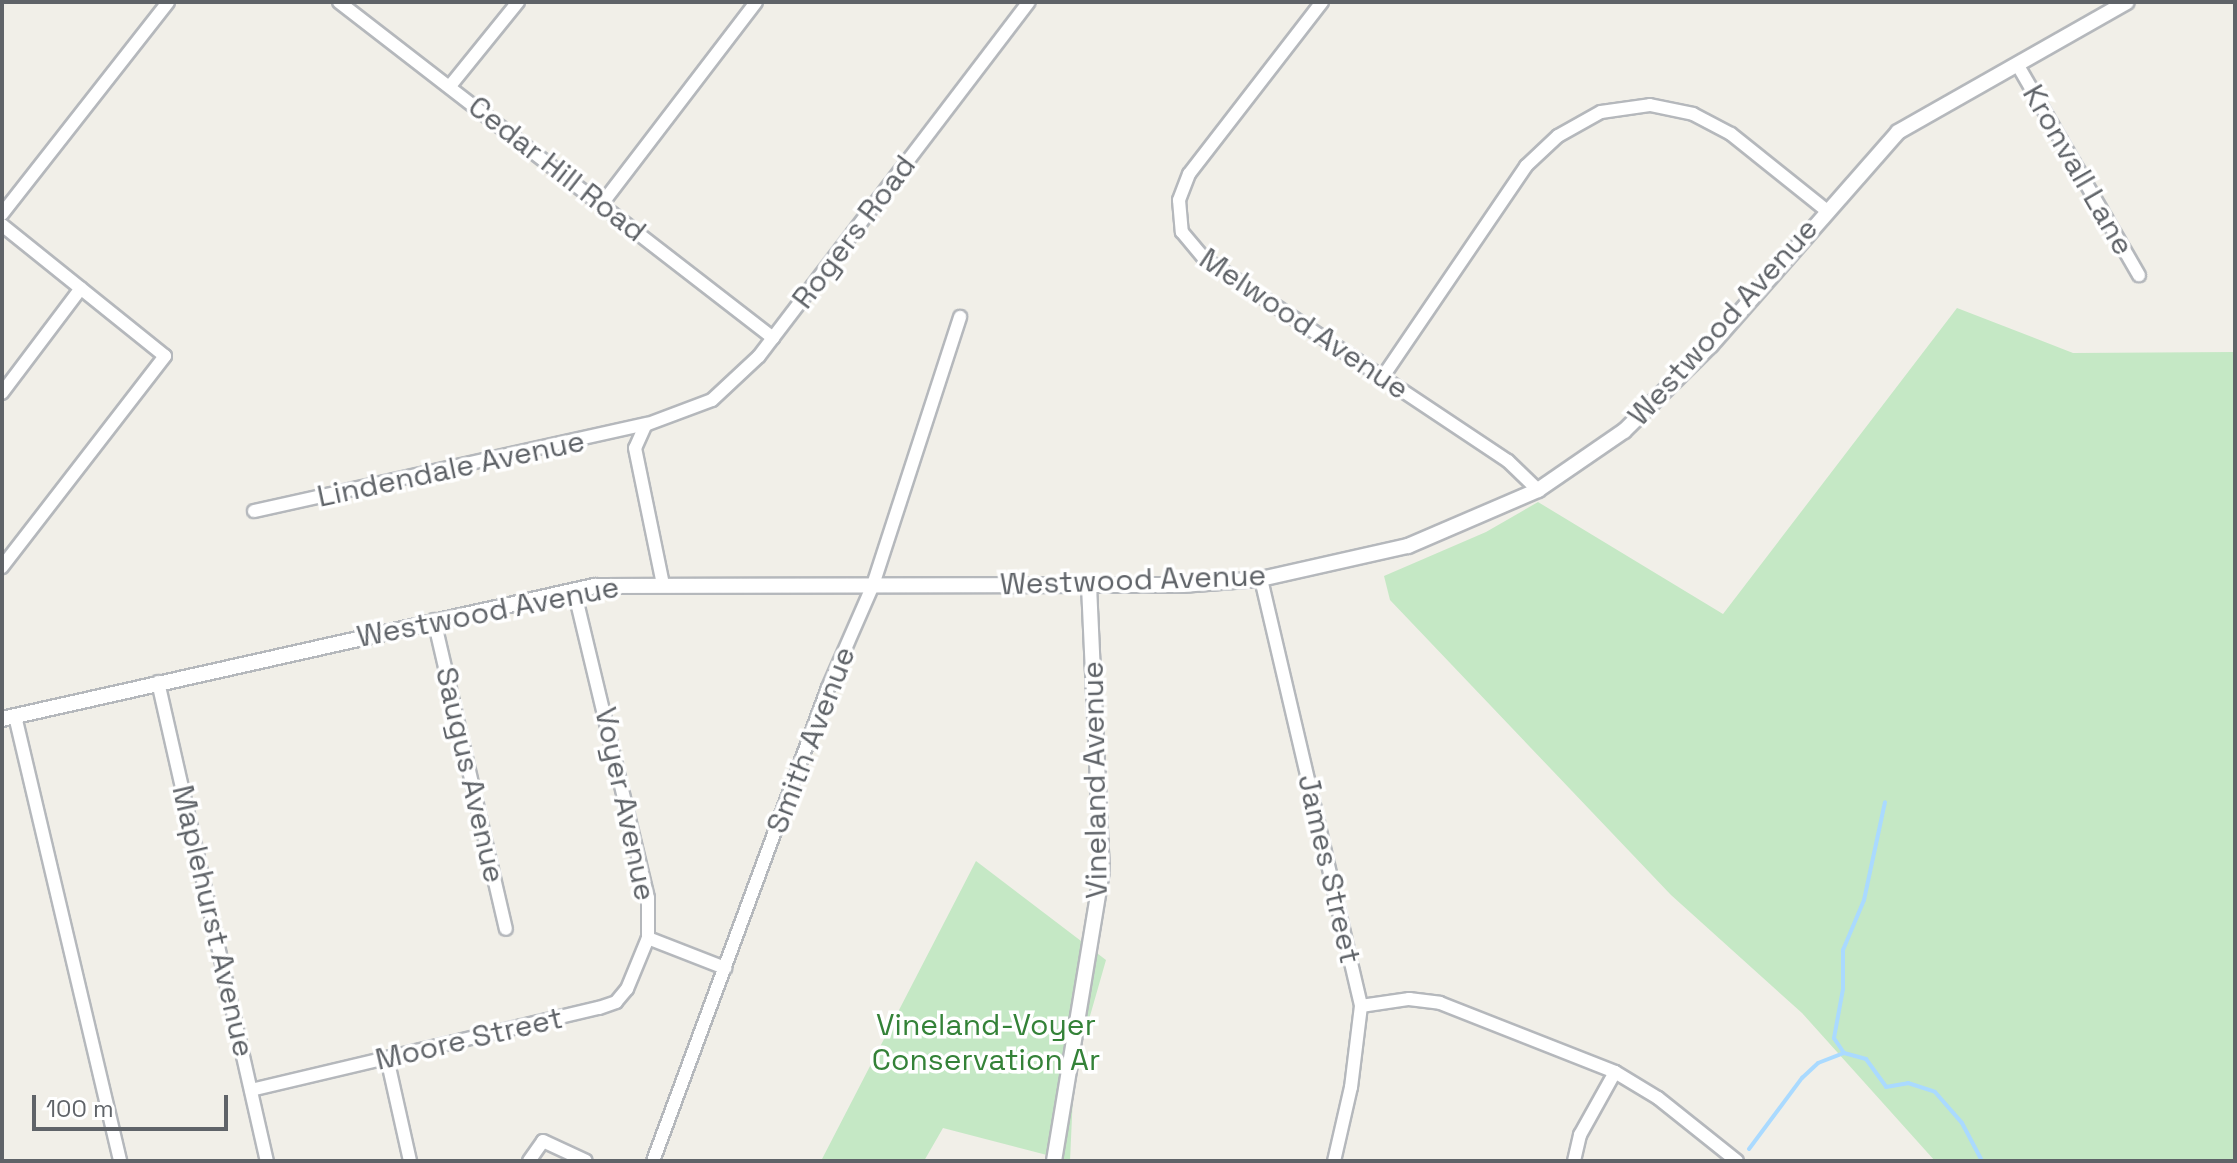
<!DOCTYPE html>
<html>
<head>
<meta charset="utf-8">
<style>
	body { margin:0 }
	#map { position:relative; width:2237px; height:1163px; overflow:hidden; background:#f1efe8; font-family:"Space Grotesk",sans-serif }
	div>[style] { position:absolute }
	.green>* { inset:0; background:#c5e8c5 }
	.stream>* { height:4px; margin:-2px; padding:0 2px; transform-origin:2px; border-radius:2px; background:#aadaff }
	.roads { filter:drop-shadow(2px 0 #b5b8bc) drop-shadow(-2px 0 #b5b8bc) drop-shadow(0 2px #b5b8bc) drop-shadow(0 -2px #b5b8bc) }
	.minor>* { height:12px; margin:-6px; padding:0 6px; transform-origin:6px; border-radius:6px; background:#fff }
	.tertiary>* { height:14px; margin:-7px; padding:0 7px; transform-origin:7px; border-radius:7px; background:#fff }
	span { translate:-50% -50%; white-space:nowrap; text-align:center; line-height:1.15; -webkit-text-stroke:7px #fff; paint-order:stroke }
	.street-label { font-size:30px; color:#5f6368 }
	.park-label { font-size:30px; color:#348238 }
	.frame { position:absolute; inset:0; border:4px solid #5f6368; pointer-events:none }
	.scale { position:absolute; left:32px; top:1095px; width:196px; height:36px; box-sizing:border-box; border:4px solid #5f6368; border-top:0; padding-left:10px; font-size:24px; line-height:28px; white-space:nowrap; color:#5f6368; -webkit-text-stroke:6px #fff; paint-order:stroke }
</style>
</head>
<body>
<div id="map">
	<div class="green">
		<div style="clip-path:polygon(1957px 308px,2073px 353px,2235px 352px,2235px 1161px,1935px 1161px,1802px 1013px,1671px 895px,1390px 600px,1384px 576px,1486px 532px,1538px 502px,1723px 614px)"></div>
		<div style="clip-path:polygon(976px 861px,1106px 960px,1074px 1072px,1070px 1161px,943px 1128px,924px 1161px,821px 1161px)"></div>
	</div>
	<div class="stream">
		<div style="left:1844px;top:1053px;width:18px;rotate:-124deg"></div>
		<div style="left:1834px;top:1038px;width:50px;rotate:-79.6deg"></div>
		<div style="left:1843px;top:989px;width:39px;rotate:-90deg"></div>
		<div style="left:1843px;top:950px;width:54px;rotate:-67.2deg"></div>
		<div style="left:1864px;top:900px;width:100px;rotate:-77.9deg"></div>
		<div style="left:1749px;top:1149px;width:89px;rotate:-53.3deg"></div>
		<div style="left:1802px;top:1078px;width:22px;rotate:-43deg"></div>
		<div style="left:1818px;top:1063px;width:28px;rotate:-21deg"></div>
		<div style="left:1844px;top:1053px;width:23px;rotate:15deg"></div>
		<div style="left:1866px;top:1059px;width:34px;rotate:54deg"></div>
		<div style="left:1886px;top:1087px;width:22px;rotate:-10deg"></div>
		<div style="left:1908px;top:1083px;width:28px;rotate:18deg"></div>
		<div style="left:1935px;top:1092px;width:41px;rotate:48.9deg"></div>
		<div style="left:1962px;top:1123px;width:43px;rotate:62.2deg"></div>
	</div>
	<div class="roads">
		<div class="minor">
			<div style="left:339px;top:2px;width:549px;rotate:37.75deg"></div>
			<div style="left:1322px;top:2px;width:217px;rotate:127.7deg"></div>
			<div style="left:1189px;top:174px;width:28px;rotate:111deg"></div>
			<div style="left:1179px;top:200px;width:32px;rotate:85deg"></div>
			<div style="left:1182px;top:232px;width:35px;rotate:50deg"></div>
			<div style="left:1205px;top:259px;width:364px;rotate:33.7deg"></div>
			<div style="left:1508px;top:461px;width:42px;rotate:44deg"></div>
			<div style="left:2017px;top:64px;width:244px;rotate:60deg"></div>
			<div style="left:450px;top:86px;width:108px;rotate:-51deg"></div>
			<div style="left:601px;top:205px;width:255px;rotate:-52.6deg"></div>
			<div style="left:2px;top:214px;width:269px;rotate:-51.9deg"></div>
			<div style="left:2px;top:225px;width:209px;rotate:38.8deg"></div>
			<div style="left:165px;top:356px;width:267px;rotate:127.7deg"></div>
			<div style="left:1382px;top:378px;width:256px;rotate:-55.8deg"></div>
			<div style="left:1526px;top:166px;width:44px;rotate:-43.2deg"></div>
			<div style="left:1558px;top:136px;width:49px;rotate:-29.2deg"></div>
			<div style="left:1601px;top:112px;width:49px;rotate:-8.1deg"></div>
			<div style="left:1650px;top:105px;width:44px;rotate:11.8deg"></div>
			<div style="left:1693px;top:114px;width:43px;rotate:27.8deg"></div>
			<div style="left:1731px;top:134px;width:122px;rotate:38.7deg"></div>
			<div style="left:2px;top:393px;width:131px;rotate:-53deg"></div>
			<div style="left:645px;top:426px;width:24px;rotate:114deg"></div>
			<div style="left:635px;top:448px;width:139px;rotate:78.4deg"></div>
			<div style="left:254px;top:511px;width:403px;rotate:-12.5deg"></div>
			<div style="left:648px;top:424px;width:68px;rotate:-20.6deg"></div>
			<div style="left:712px;top:400px;width:64px;rotate:-43.1deg"></div>
			<div style="left:759px;top:356px;width:445px;rotate:-52.7deg"></div>
			<div style="left:1261px;top:579px;width:439px;rotate:76.8deg"></div>
			<div style="left:1361px;top:1006px;width:82px;rotate:97deg"></div>
			<div style="left:1351px;top:1087px;width:76px;rotate:102.9deg"></div>
			<div style="left:434px;top:620px;width:317px;rotate:76.9deg"></div>
			<div style="left:158px;top:682px;width:491px;rotate:77.2deg"></div>
			<div style="left:15px;top:716px;width:457px;rotate:76.7deg"></div>
			<div style="left:648px;top:938px;width:83px;rotate:21.3deg"></div>
			<div style="left:1361px;top:1006px;width:49px;rotate:-8.3deg"></div>
			<div style="left:1409px;top:999px;width:31px;rotate:7deg"></div>
			<div style="left:1440px;top:1003px;width:188px;rotate:21.5deg"></div>
			<div style="left:1615px;top:1072px;width:50px;rotate:31.2deg"></div>
			<div style="left:1658px;top:1098px;width:101px;rotate:38.6deg"></div>
			<div style="left:387px;top:1058px;width:106px;rotate:77.4deg"></div>
			<div style="left:251px;top:1090px;width:358px;rotate:-13.3deg"></div>
			<div style="left:599px;top:1008px;width:18px;rotate:-19deg"></div>
			<div style="left:616px;top:1002px;width:17px;rotate:-50deg"></div>
			<div style="left:627px;top:989px;width:55px;rotate:-67.6deg"></div>
			<div style="left:648px;top:938px;width:40px;rotate:-90deg"></div>
			<div style="left:648px;top:898px;width:317px;rotate:-103.5deg"></div>
			<div style="left:529px;top:1161px;width:24px;rotate:-55deg"></div>
			<div style="left:543px;top:1141px;width:47px;rotate:24.9deg"></div>
			<div style="left:653px;top:1161px;width:504px;rotate:-69.7deg"></div>
			<div style="left:828px;top:688px;width:112px;rotate:-66.4deg"></div>
			<div style="left:873px;top:585px;width:282px;rotate:-72deg"></div>
			<div style="left:1574px;top:1161px;width:27px;rotate:-77deg"></div>
			<div style="left:1580px;top:1135px;width:72px;rotate:-60.9deg"></div>
		</div>
		<div class="tertiary">
			<div style="left:2px;top:719px;width:607px;rotate:-12.66deg"></div>
			<div style="left:594px;top:586px;width:588px;rotate:-0.1deg"></div>
			<div style="left:1182px;top:585px;width:79px;rotate:-4.3deg"></div>
			<div style="left:1261px;top:579px;width:151px;rotate:-12.7deg"></div>
			<div style="left:1408px;top:546px;width:142px;rotate:-23.3deg"></div>
			<div style="left:1538px;top:490px;width:104px;rotate:-34.5deg"></div>
			<div style="left:1624px;top:431px;width:122px;rotate:-44.7deg"></div>
			<div style="left:1711px;top:345px;width:283px;rotate:-48.7deg"></div>
			<div style="left:1898px;top:132px;width:263px;rotate:-29.6deg"></div>
			<div style="left:1054px;top:1161px;width:293px;rotate:-80.6deg"></div>
			<div style="left:1102px;top:872px;width:286px;rotate:-92.6deg"></div>
		</div>
	</div>
	<div class="street-label">
		<span style="left:557px;top:169px;rotate:38deg">Cedar Hill Road</span>
		<span style="left:2078px;top:170px;rotate:60deg">Kronvall Lane</span>
		<span style="left:854px;top:232px;rotate:-53deg">Rogers Road</span>
		<span style="left:1723px;top:322px;rotate:-48deg">Westwood Avenue</span>
		<span style="left:1304px;top:324px;rotate:34deg">Melwood Avenue</span>
		<span style="left:451px;top:469px;rotate:-12deg">Lindendale Avenue</span>
		<span style="left:1133px;top:580px;rotate:-2deg">Westwood Avenue</span>
		<span style="left:488px;top:612px;rotate:-11deg">Westwood Avenue</span>
		<span style="left:811px;top:740px;rotate:-69deg">Smith Avenue</span>
		<span style="left:470px;top:775px;rotate:77deg">Saugus Avenue</span>
		<span style="left:1095px;top:780px;rotate:-91deg">Vineland Avenue</span>
		<span style="left:625px;top:804px;rotate:78deg">Voyer Avenue</span>
		<span style="left:1329px;top:869px;rotate:77deg">James Street</span>
		<span style="left:213px;top:921px;rotate:77deg">Maplehurst Avenue</span>
		<span style="left:469px;top:1039px;rotate:-13deg">Moore Street</span>
	</div>
	<div class="park-label">
		<span style="left:986px;top:1042px">Vineland-Voyer<br>Conservation Ar</span>
	</div>
	<div class="frame"></div>
	<div class="scale">100 m</div>
</div>
</body>
</html>
